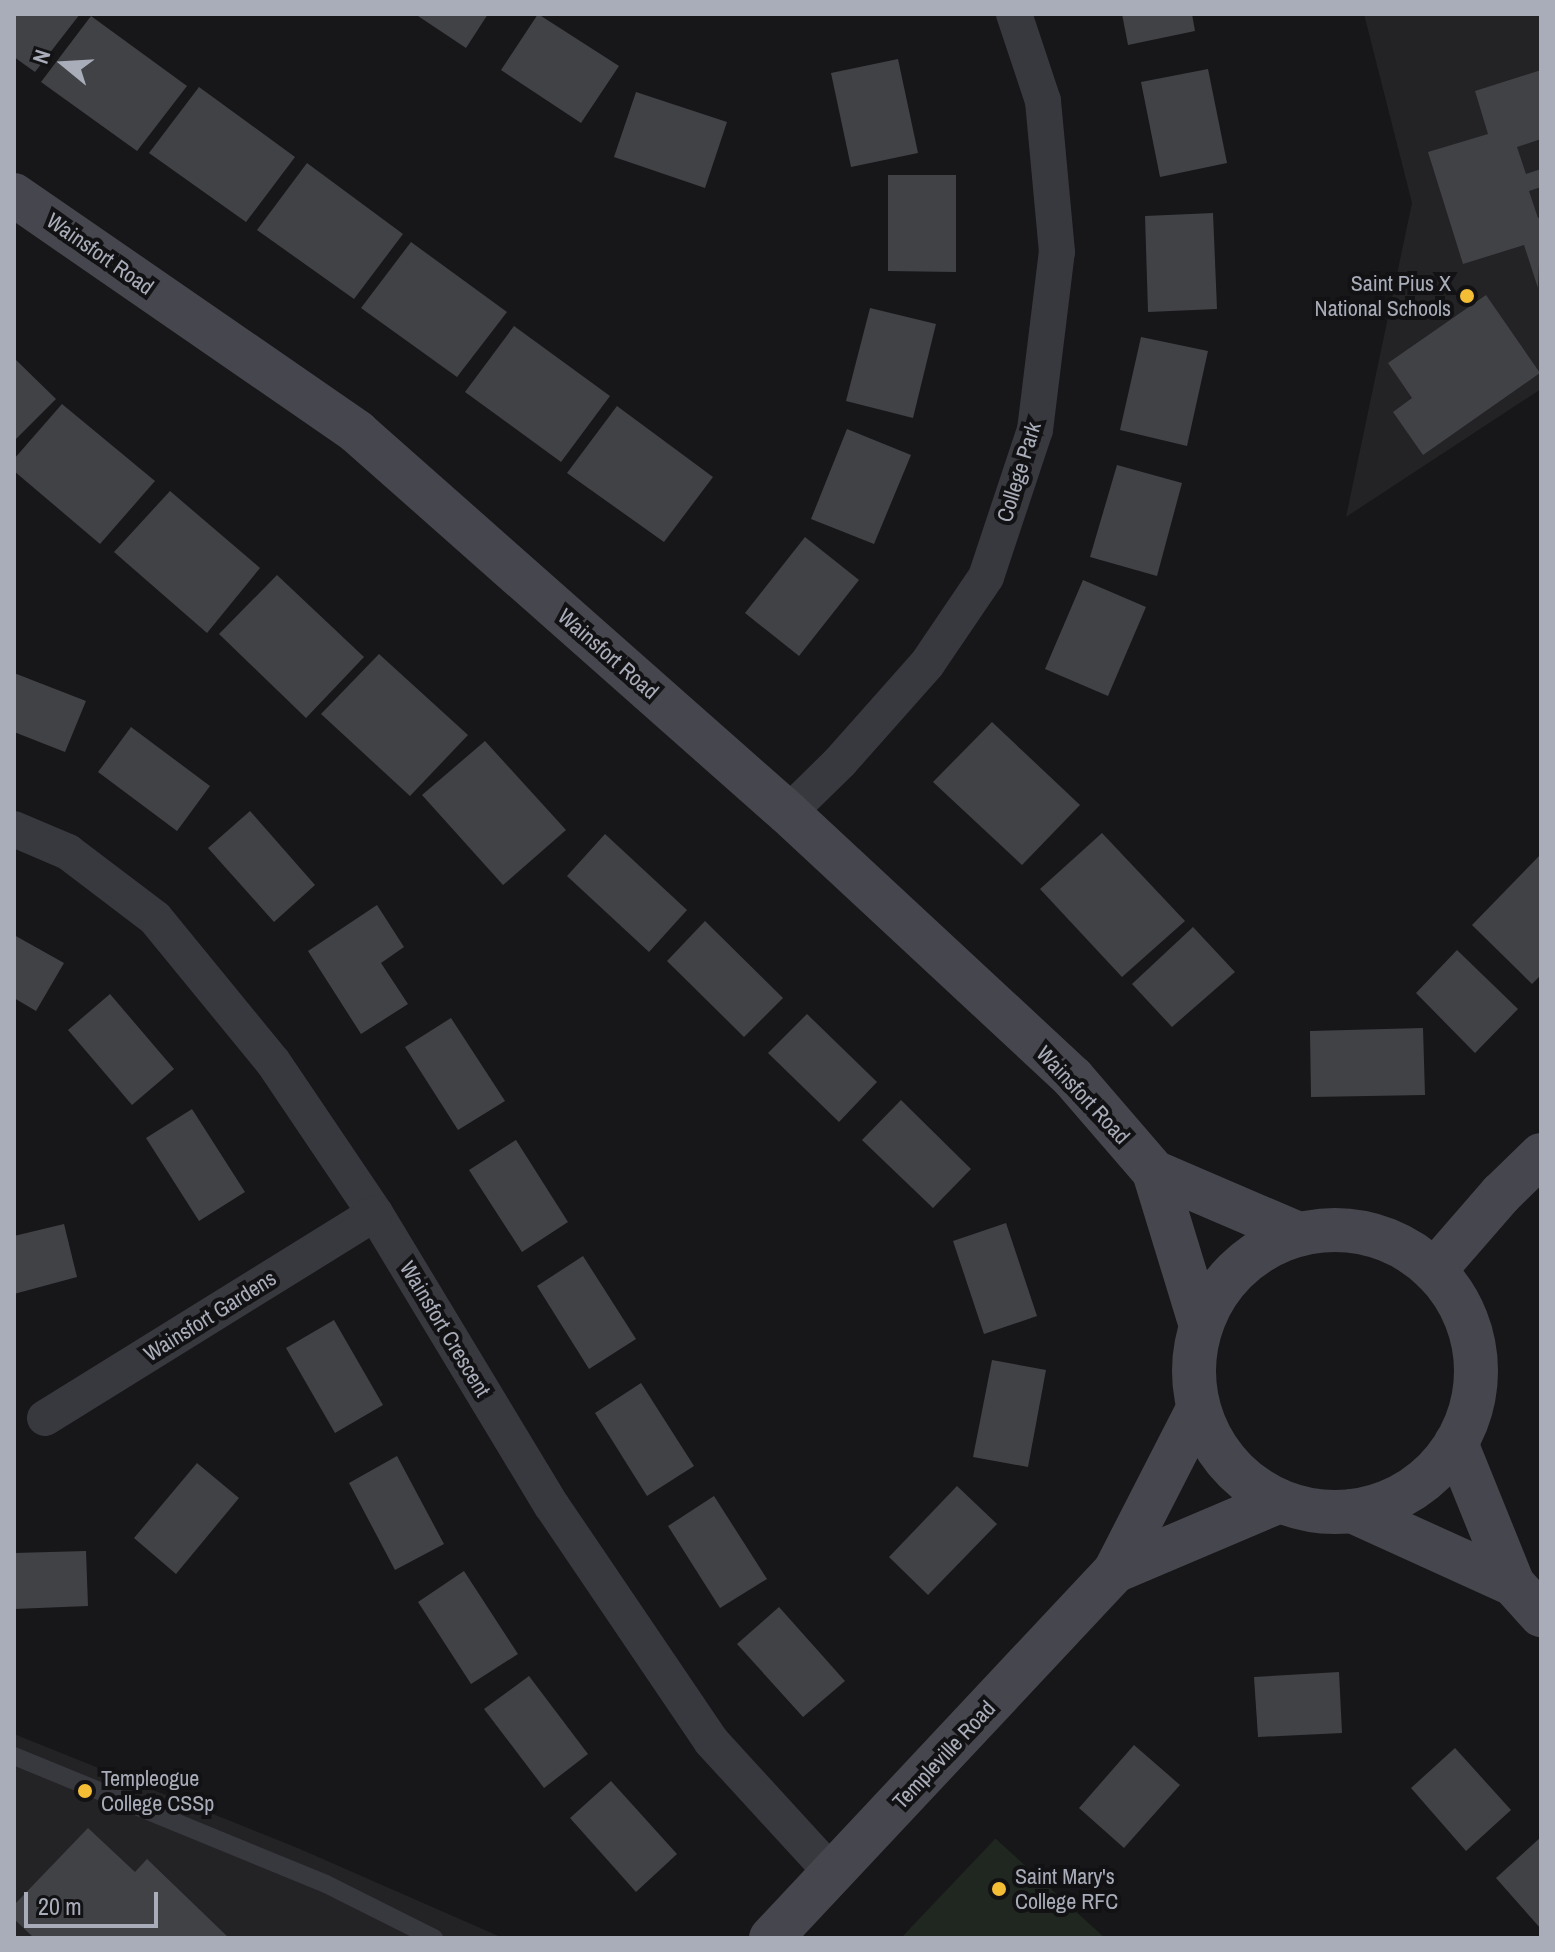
<!DOCTYPE html>
<html>
<head>
<meta charset="utf-8">
<style>
	body { margin:0 }
	#map { position:relative; width:1555px; height:1952px; overflow:hidden; background:#171719; font-family:"Archivo Narrow",sans-serif }
	div>[style] { position:absolute }
	.built>* { inset:0; background:#232326 }
	.green>* { inset:0; background:#1f2720 }
	.building>* { inset:0; background:#414246 }
	.service>* { height:18px; margin:-9px; padding:0 9px; transform-origin:9px; border-radius:9px; background:#38393e }
	.minor>* { height:36px; margin:-18px; padding:0 18px; transform-origin:18px; border-radius:18px; background:#38393e }
	.secondary>* { height:44px; margin:-22px; padding:0 22px; transform-origin:22px; border-radius:22px; background:#46474e }
	.secondary>.ring { margin:-22px; padding:0; box-sizing:content-box; background:none; border:44px solid #46474e; border-radius:50% }
	.dots>* { width:22px; height:22px; translate:-50% -50%; box-sizing:border-box; border:4px solid #121214; border-radius:50% }
	span { translate:-50% -50%; white-space:nowrap; text-align:center; line-height:1.15; -webkit-text-stroke:8px #121214; paint-order:stroke }
	.street-label { font-size:22px; color:#a9adb9 }
	.poi-label { font-size:22px; color:#a9adb9 }
	.right { translate:-100% -50%; text-align:right }
	.left { translate:0 -50%; text-align:left }
	.frame { position:absolute; inset:0; border:16px solid #a9adb9; pointer-events:none }
	.north { position:absolute; left:24px; top:24px; width:80px; height:80px; -webkit-text-stroke:6px #121214; paint-order:stroke; rotate:288deg; font-size:22px; font-weight:700; line-height:32px; text-align:center; color:#a9adb9 }
	.north::after { content:''; display:block; margin:auto; width:28px; height:36px; background:#a9adb9; clip-path:polygon(50% 0,100% 100%,50% 72%,0 100%) }
	.scale { position:absolute; left:24px; top:1892px; width:134px; height:36px; box-sizing:border-box; border:4px solid #a9adb9; border-top:0; padding-left:10px; font-size:24px; line-height:28px; white-space:nowrap; color:#a9adb9; -webkit-text-stroke:6px #121214; paint-order:stroke }
</style>
</head>
<body>
<div id="map">
	<div class="built">
		<div style="clip-path:polygon(1364px 14px,1541px 14px,1541px 389px,1346px 517px,1412px 203px)"></div>
		<div style="clip-path:polygon(14px 1734px,300px 1849px,503px 1938px,14px 1938px)"></div>
	</div>
	<div class="green">
		<div style="clip-path:polygon(995px 1839px,996px 1839px,1105px 1938px,901px 1938px)"></div>
	</div>
	<div class="building">
		<div style="clip-path:polygon(14px 14px,80px 14px,35px 72px,14px 57px)"></div>
		<div style="clip-path:polygon(415px 14px,488px 14px,466px 48px)"></div>
		<div style="clip-path:polygon(538px 14px,619px 66px,581px 123px,501px 70px)"></div>
		<div style="clip-path:polygon(1122px 14px,1192px 14px,1195px 31px,1128px 45px)"></div>
		<div style="clip-path:polygon(91px 16px,187px 86px,137px 151px,41px 82px)"></div>
		<div style="clip-path:polygon(898px 59px,918px 153px,851px 167px,831px 73px)"></div>
		<div style="clip-path:polygon(1208px 69px,1227px 163px,1160px 177px,1141px 82px)"></div>
		<div style="clip-path:polygon(1541px 70px,1541px 139px,1517px 147px,1526px 174px,1541px 169px,1541px 187px,1529px 191px,1538px 218px,1541px 217px,1538px 288px,1524px 245px,1463px 264px,1428px 152px,1488px 134px,1475px 91px)"></div>
		<div style="clip-path:polygon(199px 87px,295px 157px,246px 222px,149px 153px)"></div>
		<div style="clip-path:polygon(636px 92px,727px 122px,705px 188px,614px 157px)"></div>
		<div style="clip-path:polygon(307px 163px,403px 234px,354px 299px,257px 230px)"></div>
		<div style="clip-path:polygon(888px 175px,956px 175px,956px 272px,888px 271px)"></div>
		<div style="clip-path:polygon(1213px 213px,1217px 309px,1148px 312px,1145px 216px)"></div>
		<div style="clip-path:polygon(411px 242px,507px 312px,457px 377px,361px 308px)"></div>
		<div style="clip-path:polygon(1486px 295px,1540px 373px,1423px 455px,1393px 412px,1412px 398px,1388px 363px)"></div>
		<div style="clip-path:polygon(870px 308px,936px 324px,913px 418px,846px 401px)"></div>
		<div style="clip-path:polygon(514px 326px,610px 396px,561px 462px,465px 392px)"></div>
		<div style="clip-path:polygon(1141px 337px,1208px 351px,1187px 446px,1120px 430px)"></div>
		<div style="clip-path:polygon(14px 358px,56px 399px,14px 441px)"></div>
		<div style="clip-path:polygon(62px 404px,155px 481px,100px 544px,14px 471px,14px 459px)"></div>
		<div style="clip-path:polygon(617px 406px,713px 477px,664px 542px,567px 473px)"></div>
		<div style="clip-path:polygon(847px 429px,911px 455px,874px 544px,811px 519px)"></div>
		<div style="clip-path:polygon(1117px 465px,1182px 483px,1157px 576px,1090px 557px)"></div>
		<div style="clip-path:polygon(170px 491px,260px 568px,207px 633px,114px 552px)"></div>
		<div style="clip-path:polygon(805px 537px,859px 580px,799px 656px,745px 613px)"></div>
		<div style="clip-path:polygon(277px 575px,364px 657px,306px 718px,219px 634px)"></div>
		<div style="clip-path:polygon(1083px 580px,1146px 607px,1108px 696px,1045px 669px)"></div>
		<div style="clip-path:polygon(379px 654px,468px 735px,410px 796px,321px 714px)"></div>
		<div style="clip-path:polygon(14px 673px,86px 701px,65px 752px,14px 732px)"></div>
		<div style="clip-path:polygon(992px 722px,1080px 805px,1022px 865px,933px 782px)"></div>
		<div style="clip-path:polygon(131px 727px,210px 786px,177px 831px,98px 772px)"></div>
		<div style="clip-path:polygon(485px 741px,566px 830px,503px 885px,422px 795px)"></div>
		<div style="clip-path:polygon(250px 811px,315px 885px,274px 922px,208px 848px)"></div>
		<div style="clip-path:polygon(1102px 833px,1185px 921px,1122px 977px,1040px 889px)"></div>
		<div style="clip-path:polygon(605px 834px,687px 910px,649px 952px,567px 876px)"></div>
		<div style="clip-path:polygon(1541px 854px,1541px 975px,1532px 984px,1472px 925px)"></div>
		<div style="clip-path:polygon(377px 905px,404px 947px,381px 963px,408px 1004px,361px 1034px,308px 951px)"></div>
		<div style="clip-path:polygon(705px 921px,783px 998px,744px 1037px,667px 961px)"></div>
		<div style="clip-path:polygon(1193px 927px,1235px 972px,1172px 1027px,1132px 984px)"></div>
		<div style="clip-path:polygon(14px 935px,64px 963px,36px 1011px,14px 998px)"></div>
		<div style="clip-path:polygon(1457px 950px,1518px 1009px,1475px 1053px,1416px 993px)"></div>
		<div style="clip-path:polygon(110px 994px,174px 1069px,132px 1105px,68px 1030px)"></div>
		<div style="clip-path:polygon(807px 1014px,877px 1082px,839px 1122px,768px 1053px)"></div>
		<div style="clip-path:polygon(451px 1018px,505px 1101px,458px 1130px,405px 1047px)"></div>
		<div style="clip-path:polygon(1423px 1028px,1425px 1095px,1311px 1097px,1310px 1031px)"></div>
		<div style="clip-path:polygon(901px 1100px,971px 1169px,933px 1208px,862px 1140px)"></div>
		<div style="clip-path:polygon(192px 1109px,245px 1192px,199px 1221px,146px 1138px)"></div>
		<div style="clip-path:polygon(516px 1140px,568px 1222px,522px 1252px,469px 1170px)"></div>
		<div style="clip-path:polygon(1006px 1223px,1037px 1316px,984px 1334px,953px 1241px)"></div>
		<div style="clip-path:polygon(64px 1224px,77px 1277px,14px 1294px,14px 1236px)"></div>
		<div style="clip-path:polygon(583px 1256px,636px 1339px,589px 1369px,537px 1286px)"></div>
		<div style="clip-path:polygon(334px 1320px,383px 1405px,335px 1433px,286px 1348px)"></div>
		<div style="clip-path:polygon(992px 1360px,1046px 1370px,1028px 1467px,973px 1457px)"></div>
		<div style="clip-path:polygon(641px 1383px,694px 1466px,647px 1496px,595px 1413px)"></div>
		<div style="clip-path:polygon(397px 1456px,444px 1544px,395px 1570px,349px 1483px)"></div>
		<div style="clip-path:polygon(197px 1463px,239px 1498px,176px 1574px,134px 1538px)"></div>
		<div style="clip-path:polygon(957px 1486px,997px 1524px,928px 1595px,889px 1557px)"></div>
		<div style="clip-path:polygon(714px 1496px,767px 1579px,720px 1608px,668px 1526px)"></div>
		<div style="clip-path:polygon(86px 1551px,88px 1606px,14px 1609px,14px 1553px)"></div>
		<div style="clip-path:polygon(464px 1571px,518px 1654px,471px 1684px,418px 1602px)"></div>
		<div style="clip-path:polygon(779px 1607px,845px 1681px,803px 1717px,737px 1644px)"></div>
		<div style="clip-path:polygon(1339px 1672px,1342px 1733px,1258px 1737px,1254px 1677px)"></div>
		<div style="clip-path:polygon(529px 1676px,588px 1754px,544px 1788px,484px 1709px)"></div>
		<div style="clip-path:polygon(1134px 1745px,1180px 1785px,1124px 1848px,1079px 1808px)"></div>
		<div style="clip-path:polygon(1455px 1748px,1511px 1810px,1466px 1851px,1411px 1788px)"></div>
		<div style="clip-path:polygon(611px 1781px,677px 1854px,636px 1892px,570px 1818px)"></div>
		<div style="clip-path:polygon(88px 1828px,135px 1872px,147px 1859px,229px 1938px,34px 1938px,14px 1919px,14px 1905px)"></div>
		<div style="clip-path:polygon(1541px 1837px,1541px 1929px,1496px 1878px)"></div>
	</div>
	<div class="service">
		<div style="left:14px;top:1756px;width:337px;rotate:22.3deg"></div>
		<div style="left:326px;top:1884px;width:121px;rotate:26.6deg"></div>
	</div>
	<div class="minor">
		<div style="left:788px;top:813px;width:73px;rotate:-44.4deg"></div>
		<div style="left:840px;top:762px;width:131px;rotate:-48.4deg"></div>
		<div style="left:927px;top:664px;width:105px;rotate:-55.9deg"></div>
		<div style="left:986px;top:577px;width:155px;rotate:-71.6deg"></div>
		<div style="left:1035px;top:430px;width:179px;rotate:-83deg"></div>
		<div style="left:1057px;top:252px;width:152px;rotate:-95.3deg"></div>
		<div style="left:1043px;top:101px;width:92px;rotate:-108.4deg"></div>
		<div style="left:14px;top:829px;width:59px;rotate:23.1deg"></div>
		<div style="left:68px;top:852px;width:109px;rotate:37.2deg"></div>
		<div style="left:155px;top:918px;width:186px;rotate:50.7deg"></div>
		<div style="left:273px;top:1062px;width:182px;rotate:56deg"></div>
		<div style="left:375px;top:1213px;width:342px;rotate:58.9deg"></div>
		<div style="left:552px;top:1506px;width:284px;rotate:55.9deg"></div>
		<div style="left:711px;top:1741px;width:180px;rotate:47.5deg"></div>
		<div style="left:45px;top:1418px;width:388px;rotate:-31.8deg"></div>
	</div>
	<div class="secondary">
		<div style="left:14px;top:195px;width:417px;rotate:34.6deg"></div>
		<div style="left:357px;top:432px;width:575px;rotate:41.48deg"></div>
		<div style="left:788px;top:813px;width:389px;rotate:42.9deg"></div>
		<div style="left:1073px;top:1078px;width:124px;rotate:49.2deg"></div>
		<div style="left:1154px;top:1172px;width:161px;rotate:73deg"></div>
		<div style="left:1154px;top:1172px;width:158px;rotate:23.2deg"></div>
		<div class="ring" style="left:1194px;top:1230px;width:238px;height:238px"></div>
		<div style="left:1434px;top:1271px;width:102px;rotate:-49deg"></div>
		<div style="left:1501px;top:1194px;width:56px;rotate:-44.3deg"></div>
		<div style="left:1456px;top:1443px;width:152px;rotate:68deg"></div>
		<div style="left:1513px;top:1584px;width:42px;rotate:47.9deg"></div>
		<div style="left:1352px;top:1511px;width:177px;rotate:24.4deg"></div>
		<div style="left:1115px;top:1571px;width:179px;rotate:-23deg"></div>
		<div style="left:771px;top:1938px;width:503px;rotate:-46.85deg"></div>
		<div style="left:1115px;top:1571px;width:182px;rotate:-62.9deg"></div>
	</div>
	<div class="dots">
		<div style="left:1467px;top:296px;background:#f3bd35"></div>
		<div style="left:85px;top:1791px;background:#f3bd35"></div>
		<div style="left:999px;top:1889px;background:#f3bd35"></div>
	</div>
	<div class="street-label">
		<span style="left:100px;top:254px;rotate:35deg">Wainsfort Road</span>
		<span style="left:1019px;top:472px;rotate:-73deg">College Park</span>
		<span style="left:608px;top:654px;rotate:41deg">Wainsfort Road</span>
		<span style="left:1083px;top:1095px;rotate:47deg">Wainsfort Road</span>
		<span style="left:210px;top:1316px;rotate:-32deg">Wainsfort Gardens</span>
		<span style="left:445px;top:1329px;rotate:59deg">Wainsfort Crescent</span>
		<span style="left:944px;top:1755px;rotate:-47deg">Templeville Road</span>
	</div>
	<div class="poi-label">
		<span class="right" style="left:1451px;top:296px">Saint Pius X<br>National Schools</span>
		<span class="left" style="left:101px;top:1791px">Templeogue<br>College CSSp</span>
		<span class="left" style="left:1015px;top:1889px">Saint Mary's<br>College RFC</span>
	</div>
	<div class="frame"></div>
	<div class="north">N</div>
	<div class="scale">20 m</div>
</div>
</body>
</html>
